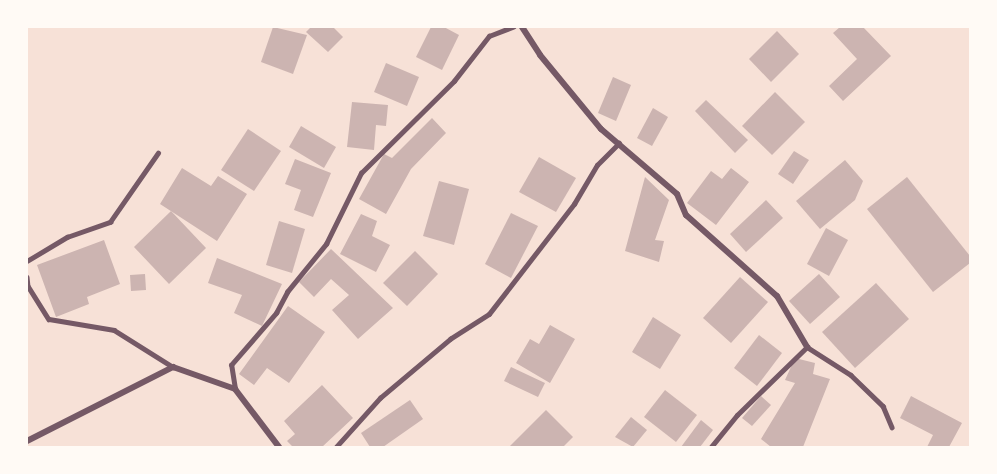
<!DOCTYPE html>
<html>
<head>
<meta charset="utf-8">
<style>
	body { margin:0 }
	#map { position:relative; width:997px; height:474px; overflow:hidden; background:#f7e1d7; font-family:Rubik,sans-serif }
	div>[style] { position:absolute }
	.building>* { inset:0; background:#ccb4b1 }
	.service>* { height:4.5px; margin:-2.25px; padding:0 2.25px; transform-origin:2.25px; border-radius:2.25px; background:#755966 }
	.minor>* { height:6px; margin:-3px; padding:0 3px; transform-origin:3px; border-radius:3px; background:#755966 }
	span { translate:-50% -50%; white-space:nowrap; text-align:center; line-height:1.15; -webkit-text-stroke:5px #fffaf5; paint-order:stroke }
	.frame { position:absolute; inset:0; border:28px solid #fffaf5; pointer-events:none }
</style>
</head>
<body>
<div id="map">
	<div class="building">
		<div style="clip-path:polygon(273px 27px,307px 35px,293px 74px,261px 62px)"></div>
		<div style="clip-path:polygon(311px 27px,333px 27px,343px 37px,328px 52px,306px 32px)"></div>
		<div style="clip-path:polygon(431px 27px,444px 27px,459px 35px,442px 70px,416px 57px)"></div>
		<div style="clip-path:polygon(840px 27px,863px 27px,891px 56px,843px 101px,829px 86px,857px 59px,833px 33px)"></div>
		<div style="clip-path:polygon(777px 31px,799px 54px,771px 82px,749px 59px)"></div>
		<div style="clip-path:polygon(386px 63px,419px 77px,407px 106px,374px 92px)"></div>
		<div style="clip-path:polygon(613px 77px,631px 85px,616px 121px,598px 113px)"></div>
		<div style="clip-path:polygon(775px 92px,805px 122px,772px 155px,742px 126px)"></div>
		<div style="clip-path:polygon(706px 100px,748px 140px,735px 153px,695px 111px)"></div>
		<div style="clip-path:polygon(352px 102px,388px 105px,386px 126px,376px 125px,374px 150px,347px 147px)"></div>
		<div style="clip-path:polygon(653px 108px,668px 117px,652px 146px,637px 138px)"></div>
		<div style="clip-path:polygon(432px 118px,446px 133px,411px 169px,386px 214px,359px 199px,384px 154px,392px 158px)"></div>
		<div style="clip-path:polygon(301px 126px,336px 147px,324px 168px,289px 147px)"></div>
		<div style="clip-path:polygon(248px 129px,281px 151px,254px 191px,221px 170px)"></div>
		<div style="clip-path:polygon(794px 151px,809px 160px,793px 184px,778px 174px)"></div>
		<div style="clip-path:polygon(539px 157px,576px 178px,556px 212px,519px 192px)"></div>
		<div style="clip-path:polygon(295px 159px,331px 173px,313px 217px,294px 210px,301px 190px,285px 184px)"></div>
		<div style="clip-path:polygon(845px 160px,863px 181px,855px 200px,820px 229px,796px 201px)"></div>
		<div style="clip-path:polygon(182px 168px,211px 186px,218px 176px,247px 194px,217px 241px,160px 204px)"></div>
		<div style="clip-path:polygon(731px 168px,749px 182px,716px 225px,687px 203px,711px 171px,722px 179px)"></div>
		<div style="clip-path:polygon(645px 177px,669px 200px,655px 240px,664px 241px,659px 262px,625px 251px)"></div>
		<div style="clip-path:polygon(907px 177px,970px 256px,970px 263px,933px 292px,867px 209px)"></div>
		<div style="clip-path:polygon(439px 181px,469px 189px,454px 245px,423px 236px)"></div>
		<div style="clip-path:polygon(766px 200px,783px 218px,746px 252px,730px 234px)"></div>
		<div style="clip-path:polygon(171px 211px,206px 248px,169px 284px,134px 247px)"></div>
		<div style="clip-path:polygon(511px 213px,538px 226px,511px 278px,485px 264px)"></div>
		<div style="clip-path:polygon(361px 214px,377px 221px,372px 236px,390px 245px,376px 272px,340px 254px)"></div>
		<div style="clip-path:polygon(279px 221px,305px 229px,292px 273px,266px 265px)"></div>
		<div style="clip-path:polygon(826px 228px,848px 240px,829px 276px,807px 264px)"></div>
		<div style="clip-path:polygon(104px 240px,120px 284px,87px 297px,89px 304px,56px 317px,37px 265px)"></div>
		<div style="clip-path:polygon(331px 249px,393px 308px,358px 339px,332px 310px,349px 295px,331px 279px,314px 297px,299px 282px)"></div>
		<div style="clip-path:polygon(415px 251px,438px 274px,407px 306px,383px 283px)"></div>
		<div style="clip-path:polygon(217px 258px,282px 284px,262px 326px,234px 313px,242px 295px,208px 283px)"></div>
		<div style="clip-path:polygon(145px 274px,146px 290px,131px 291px,130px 275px)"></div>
		<div style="clip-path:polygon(819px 274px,840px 297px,810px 324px,789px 301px)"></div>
		<div style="clip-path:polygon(740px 277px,768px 302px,731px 343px,703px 318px)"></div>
		<div style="clip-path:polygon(876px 283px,909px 319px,855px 368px,822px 332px)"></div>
		<div style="clip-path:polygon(288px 306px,325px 332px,289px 383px,267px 368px,254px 385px,239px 374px)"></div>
		<div style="clip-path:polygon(653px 317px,681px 335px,660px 369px,632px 352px)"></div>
		<div style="clip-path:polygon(550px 325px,575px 339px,550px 383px,516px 363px,530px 339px,539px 344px)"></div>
		<div style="clip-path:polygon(759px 335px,782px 353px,757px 386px,734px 368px)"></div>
		<div style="clip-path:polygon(795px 358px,815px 363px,813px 374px,830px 379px,803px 447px,771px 447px,761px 439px,795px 383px,785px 380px)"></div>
		<div style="clip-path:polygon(511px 367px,545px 383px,538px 397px,504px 381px)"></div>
		<div style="clip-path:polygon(322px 385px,353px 418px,322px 447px,293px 447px,287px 441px,295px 434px,284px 421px)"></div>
		<div style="clip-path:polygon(665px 390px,697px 415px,676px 442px,644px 417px)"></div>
		<div style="clip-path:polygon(761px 396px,771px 405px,752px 426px,742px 418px)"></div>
		<div style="clip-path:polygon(911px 396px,962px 423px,949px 447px,927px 447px,933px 435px,900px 418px)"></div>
		<div style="clip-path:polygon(410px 400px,423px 419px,383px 447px,370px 447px,361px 433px)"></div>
		<div style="clip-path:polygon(546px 410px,573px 437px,563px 447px,509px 447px)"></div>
		<div style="clip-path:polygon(631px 417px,647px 430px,633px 447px,615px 437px)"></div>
		<div style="clip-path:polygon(701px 420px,713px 430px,700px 447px,681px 447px)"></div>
	</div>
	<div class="service">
		<div style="left:27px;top:261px;width:47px;rotate:-31deg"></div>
		<div style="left:67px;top:237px;width:46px;rotate:-19.2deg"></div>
		<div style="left:110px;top:222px;width:84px;rotate:-55.2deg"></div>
		<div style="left:27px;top:277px;width:9px;rotate:84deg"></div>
		<div style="left:28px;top:286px;width:39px;rotate:58deg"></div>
		<div style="left:49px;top:319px;width:66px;rotate:9.6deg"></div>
		<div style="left:114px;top:330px;width:70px;rotate:32.1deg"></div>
		<div style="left:235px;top:389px;width:24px;rotate:-99deg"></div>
		<div style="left:231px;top:365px;width:69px;rotate:-49.1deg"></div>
		<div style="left:276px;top:313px;width:24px;rotate:-62deg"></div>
		<div style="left:287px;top:292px;width:62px;rotate:-50.9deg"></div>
		<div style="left:326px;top:244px;width:79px;rotate:-63.8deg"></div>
		<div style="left:361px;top:173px;width:131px;rotate:-44.7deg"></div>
		<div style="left:454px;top:81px;width:57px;rotate:-52.1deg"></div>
		<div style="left:489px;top:36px;width:26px;rotate:-21deg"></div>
		<div style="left:336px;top:447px;width:66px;rotate:-48.1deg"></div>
		<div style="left:380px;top:398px;width:92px;rotate:-40.1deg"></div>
		<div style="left:450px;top:339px;width:46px;rotate:-32.7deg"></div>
		<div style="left:489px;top:314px;width:139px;rotate:-52.3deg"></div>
		<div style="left:574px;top:204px;width:45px;rotate:-59.5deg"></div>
		<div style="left:597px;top:165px;width:31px;rotate:-45deg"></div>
		<div style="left:711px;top:447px;width:41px;rotate:-50.9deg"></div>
		<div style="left:737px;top:415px;width:98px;rotate:-44.2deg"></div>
		<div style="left:807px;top:347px;width:52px;rotate:32.5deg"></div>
		<div style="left:851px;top:375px;width:45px;rotate:44.1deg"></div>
		<div style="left:883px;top:406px;width:23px;rotate:67deg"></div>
	</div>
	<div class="minor">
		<div style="left:522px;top:27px;width:33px;rotate:57deg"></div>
		<div style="left:540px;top:55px;width:96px;rotate:50.5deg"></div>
		<div style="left:601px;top:129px;width:100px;rotate:40.5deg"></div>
		<div style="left:677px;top:194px;width:23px;rotate:67deg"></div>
		<div style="left:686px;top:215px;width:122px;rotate:41.7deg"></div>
		<div style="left:777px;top:296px;width:59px;rotate:59.5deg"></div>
		<div style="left:27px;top:441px;width:164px;rotate:-26.9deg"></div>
		<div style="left:173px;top:367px;width:66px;rotate:19.5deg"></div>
		<div style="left:235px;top:389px;width:73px;rotate:52.8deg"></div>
	</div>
	<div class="frame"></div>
</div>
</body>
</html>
